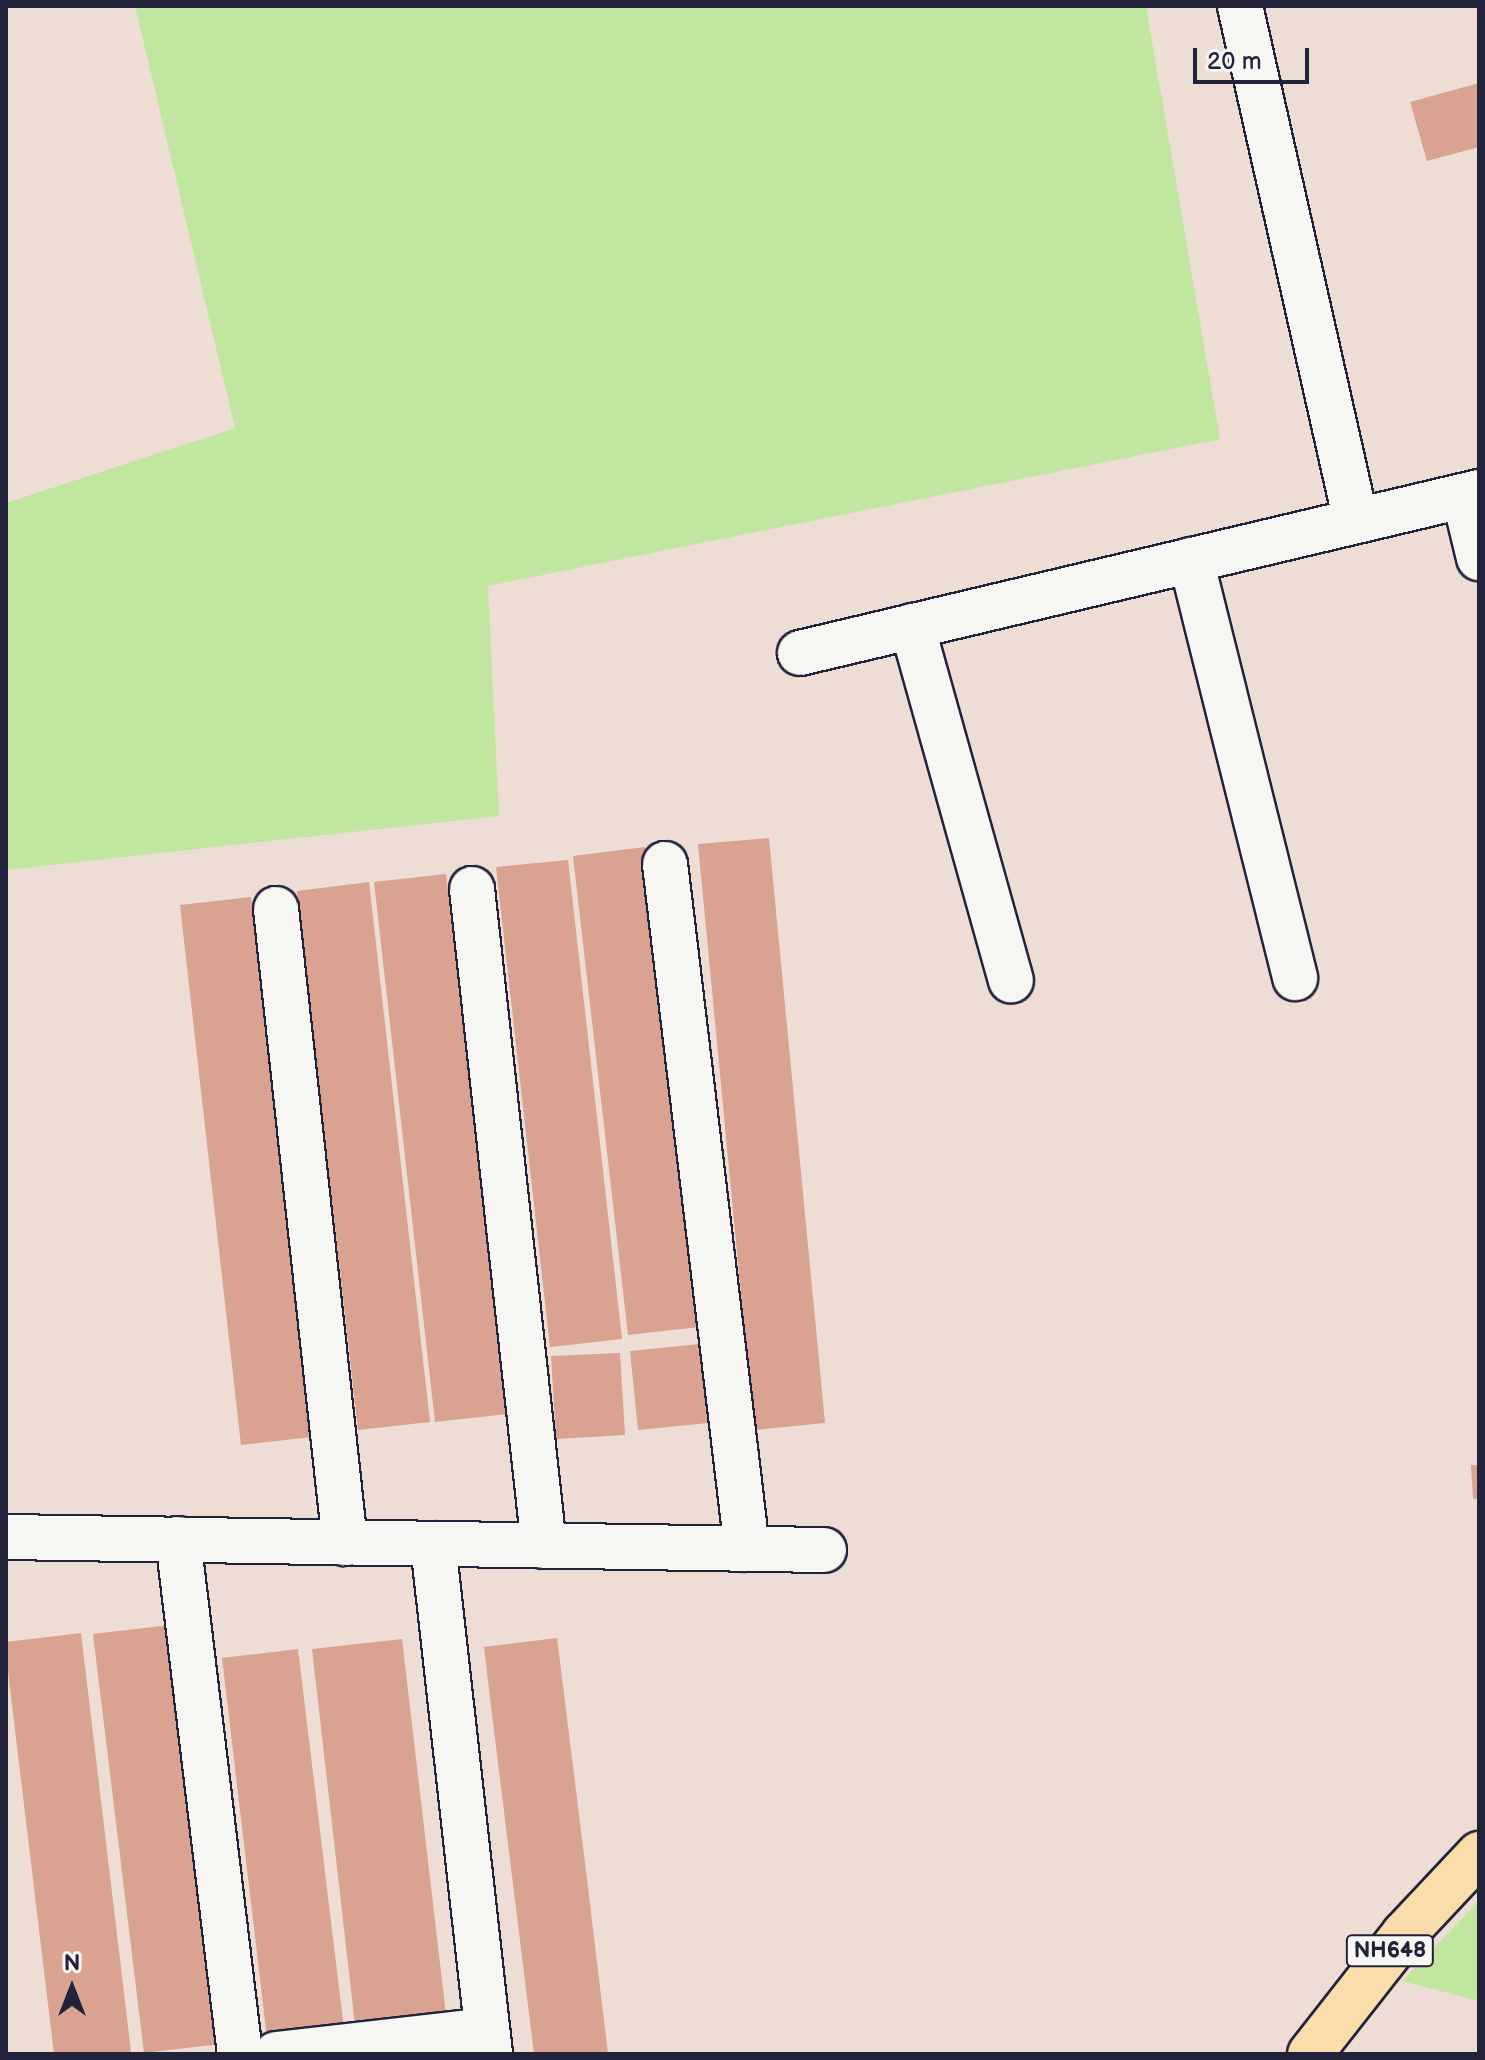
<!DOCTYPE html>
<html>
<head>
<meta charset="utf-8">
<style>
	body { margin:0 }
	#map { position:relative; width:1485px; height:2060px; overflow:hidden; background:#edddd5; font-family:"Balsamiq Sans",sans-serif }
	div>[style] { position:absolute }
	.green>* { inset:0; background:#c1e6a0 }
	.building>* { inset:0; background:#d9a291 }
	.roads { filter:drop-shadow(2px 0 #22223b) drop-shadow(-2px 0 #22223b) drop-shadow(0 2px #22223b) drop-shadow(0 -2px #22223b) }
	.street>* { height:44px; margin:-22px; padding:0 22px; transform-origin:22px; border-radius:22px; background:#f6f6f2 }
	.highway>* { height:44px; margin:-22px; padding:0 22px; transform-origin:22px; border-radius:22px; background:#fbddab }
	span { translate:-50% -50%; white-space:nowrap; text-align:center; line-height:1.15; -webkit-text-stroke:6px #f6f6f2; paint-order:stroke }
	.shield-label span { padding:2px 6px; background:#f6f6f2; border:2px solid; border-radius:6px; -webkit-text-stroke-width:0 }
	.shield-label { font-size:22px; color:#22223b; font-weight:700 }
	.frame { position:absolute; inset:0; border:8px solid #22223b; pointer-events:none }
	.north { position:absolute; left:32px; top:1948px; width:80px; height:80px; -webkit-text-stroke:6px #f6f6f2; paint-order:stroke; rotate:0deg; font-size:22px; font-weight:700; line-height:32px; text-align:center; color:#22223b }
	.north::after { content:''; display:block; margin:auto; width:28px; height:36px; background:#22223b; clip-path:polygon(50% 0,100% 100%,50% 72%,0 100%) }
	.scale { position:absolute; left:1193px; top:48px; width:116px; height:36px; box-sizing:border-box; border:4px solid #22223b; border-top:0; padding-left:10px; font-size:24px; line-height:28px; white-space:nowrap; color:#22223b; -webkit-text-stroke:6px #f6f6f2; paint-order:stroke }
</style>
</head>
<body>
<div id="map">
	<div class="green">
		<div style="clip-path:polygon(135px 6px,1146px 6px,1220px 439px,488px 586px,499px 816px,6px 870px,6px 503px,235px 428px)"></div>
		<div style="clip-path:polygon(1479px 1901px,1479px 2001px,1402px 1981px)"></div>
	</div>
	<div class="building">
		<div style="clip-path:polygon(1479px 83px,1479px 147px,1427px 161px,1410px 102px)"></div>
		<div style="clip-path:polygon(769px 838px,825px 1423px,754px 1430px,698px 844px)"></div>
		<div style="clip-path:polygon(645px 847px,699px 1327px,628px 1335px,573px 856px)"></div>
		<div style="clip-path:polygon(568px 860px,622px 1339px,550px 1347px,496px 867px)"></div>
		<div style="clip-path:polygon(446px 874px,507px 1414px,435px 1422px,374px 882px)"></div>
		<div style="clip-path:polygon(369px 882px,430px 1422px,358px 1430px,297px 891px)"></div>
		<div style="clip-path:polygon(251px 897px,312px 1437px,241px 1445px,180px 905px)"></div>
		<div style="clip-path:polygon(699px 1344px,708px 1423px,638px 1430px,630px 1351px)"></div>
		<div style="clip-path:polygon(620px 1353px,625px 1435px,556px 1439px,551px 1356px)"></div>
		<div style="clip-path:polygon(1471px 1465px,1479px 1465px,1479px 1498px,1473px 1499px)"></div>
		<div style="clip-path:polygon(170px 1625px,220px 2044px,144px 2053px,93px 1634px)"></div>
		<div style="clip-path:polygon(81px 1633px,131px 2052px,110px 2054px,54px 2054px,6px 1655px,6px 1642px)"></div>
		<div style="clip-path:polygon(557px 1638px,587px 1879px,608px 2054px,534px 2054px,491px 1706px,484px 1647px)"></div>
		<div style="clip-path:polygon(402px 1639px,446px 2015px,355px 2025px,312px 1649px)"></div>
		<div style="clip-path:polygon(298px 1649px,344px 2029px,267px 2038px,222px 1658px)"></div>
	</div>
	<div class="roads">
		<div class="street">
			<div style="left:1240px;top:6px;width:528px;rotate:77.31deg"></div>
			<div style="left:1464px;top:496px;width:64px;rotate:76.4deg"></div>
			<div style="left:1191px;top:560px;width:431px;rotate:76deg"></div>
			<div style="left:912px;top:626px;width:368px;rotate:74.4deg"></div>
			<div style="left:800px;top:653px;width:698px;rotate:-13.34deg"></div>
			<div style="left:665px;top:864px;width:690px;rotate:83.17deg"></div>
			<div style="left:472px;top:889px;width:661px;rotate:83.75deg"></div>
			<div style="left:276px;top:909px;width:638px;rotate:83.79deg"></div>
			<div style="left:6px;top:1537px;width:818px;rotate:0.91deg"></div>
			<div style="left:178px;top:1539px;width:519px;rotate:83.14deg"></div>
			<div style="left:433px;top:1544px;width:513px;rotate:83.62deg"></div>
			<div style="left:276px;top:2054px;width:212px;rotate:-6.5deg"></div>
		</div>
		<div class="highway">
			<div style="left:1310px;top:2054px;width:152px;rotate:-51.9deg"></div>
			<div style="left:1404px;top:1934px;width:110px;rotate:-46.8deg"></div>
		</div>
	</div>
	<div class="shield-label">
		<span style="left:1390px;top:1951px">NH648</span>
	</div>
	<div class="frame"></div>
	<div class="north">N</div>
	<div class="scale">20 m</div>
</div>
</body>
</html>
